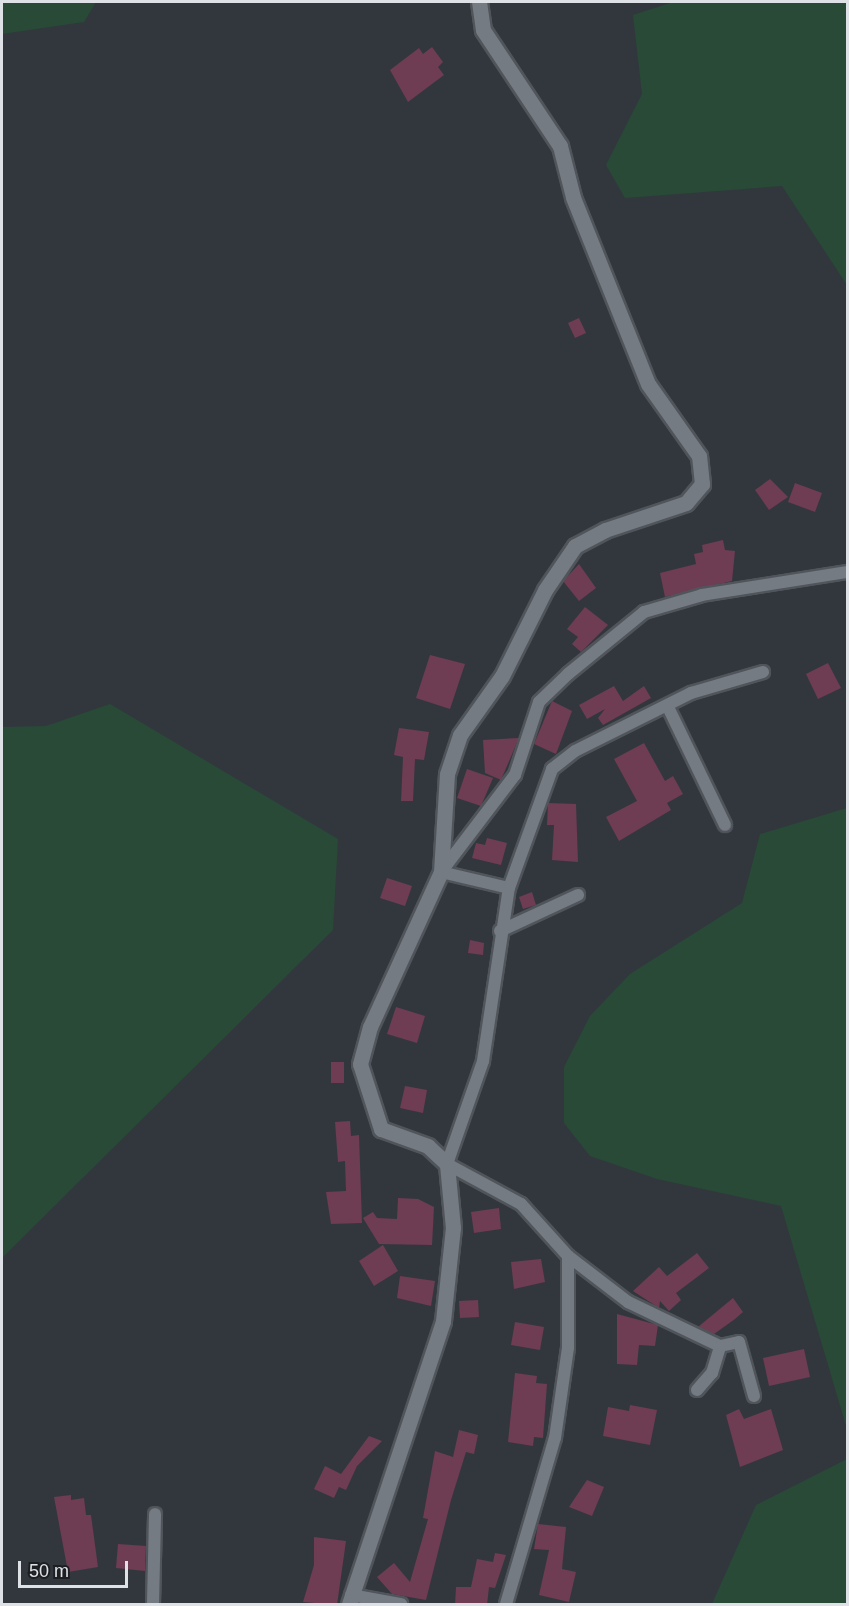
<!DOCTYPE html>
<html>
<head>
<meta charset="utf-8">
<style>
	body { margin:0 }
	#map { position:relative; width:849px; height:1606px; overflow:hidden; background:#32373e; font-family:Arial,sans-serif }
	div>[style] { position:absolute }
	.green>* { inset:0; background:#284a37 }
	.building>* { inset:0; background:#6e3c53 }
	.roads { filter:drop-shadow(2px 0 #50555b) drop-shadow(-2px 0 #50555b) drop-shadow(0 2px #50555b) drop-shadow(0 -2px #50555b) }
	.street>* { height:12px; margin:-6px; padding:0 6px; transform-origin:6px; border-radius:6px; background:#757b83 }
	.secondary>* { height:15px; margin:-7.5px; padding:0 7.5px; transform-origin:7.5px; border-radius:7.5px; background:#757b83 }
	span { translate:-50% -50%; white-space:nowrap; text-align:center; line-height:1.15; -webkit-text-stroke:4.5px #1c1e21; paint-order:stroke }
	.frame { position:absolute; inset:0; border:3px solid #dee2e6; pointer-events:none }
	.scale { position:absolute; left:18px; top:1561px; width:110px; height:27px; box-sizing:border-box; border:3px solid #dee2e6; border-top:0; padding-left:8px; font-size:18px; line-height:21px; white-space:nowrap; color:#dee2e6; -webkit-text-stroke:4px #1c1e21; paint-order:stroke }
</style>
</head>
<body>
<div id="map">
	<div class="green">
		<div style="clip-path:polygon(2px 2px,96px 2px,84px 22px,2px 34px)"></div>
		<div style="clip-path:polygon(673px 2px,847px 2px,847px 285px,782px 186px,625px 198px,606px 165px,642px 94px,633px 15px)"></div>
		<div style="clip-path:polygon(110px 704px,338px 839px,333px 930px,2px 1258px,2px 727px,46px 726px)"></div>
		<div style="clip-path:polygon(847px 808px,848px 808px,847px 1429px,781px 1206px,657px 1179px,590px 1156px,564px 1123px,564px 1067px,590px 1016px,630px 974px,742px 903px,760px 834px)"></div>
		<div style="clip-path:polygon(847px 1459px,847px 1604px,712px 1604px,756px 1505px)"></div>
	</div>
	<div class="building">
		<div style="clip-path:polygon(432px 47px,443px 62px,438px 67px,444px 75px,408px 102px,390px 70px,419px 48px,423px 54px)"></div>
		<div style="clip-path:polygon(579px 318px,586px 333px,575px 338px,568px 323px)"></div>
		<div style="clip-path:polygon(770px 479px,788px 497px,769px 510px,755px 490px)"></div>
		<div style="clip-path:polygon(795px 483px,822px 493px,815px 512px,788px 502px)"></div>
		<div style="clip-path:polygon(723px 540px,725px 550px,735px 551px,732px 581px,665px 597px,660px 573px,696px 564px,694px 554px,703px 552px,702px 545px)"></div>
		<div style="clip-path:polygon(579px 564px,596px 588px,579px 601px,563px 581px)"></div>
		<div style="clip-path:polygon(585px 607px,608px 625px,581px 652px,572px 644px,578px 637px,567px 629px)"></div>
		<div style="clip-path:polygon(430px 655px,465px 664px,450px 709px,416px 698px)"></div>
		<div style="clip-path:polygon(828px 663px,841px 688px,818px 699px,806px 674px)"></div>
		<div style="clip-path:polygon(614px 686px,623px 701px,644px 686px,651px 698px,603px 725px,598px 718px,605px 709px,587px 719px,579px 705px)"></div>
		<div style="clip-path:polygon(552px 701px,572px 711px,556px 754px,534px 744px)"></div>
		<div style="clip-path:polygon(399px 728px,429px 732px,424px 760px,415px 759px,413px 801px,401px 801px,403px 757px,394px 755px)"></div>
		<div style="clip-path:polygon(519px 738px,501px 780px,485px 773px,483px 740px)"></div>
		<div style="clip-path:polygon(644px 743px,665px 781px,673px 776px,683px 794px,667px 803px,671px 810px,619px 841px,606px 817px,637px 801px,614px 759px)"></div>
		<div style="clip-path:polygon(467px 769px,493px 778px,481px 806px,457px 798px)"></div>
		<div style="clip-path:polygon(548px 803px,576px 804px,578px 862px,552px 860px,554px 825px,547px 825px)"></div>
		<div style="clip-path:polygon(487px 838px,507px 843px,501px 865px,472px 858px,476px 843px,485px 845px)"></div>
		<div style="clip-path:polygon(387px 878px,412px 886px,405px 906px,380px 898px)"></div>
		<div style="clip-path:polygon(532px 892px,536px 905px,523px 909px,519px 897px)"></div>
		<div style="clip-path:polygon(470px 940px,484px 943px,483px 955px,468px 953px)"></div>
		<div style="clip-path:polygon(396px 1007px,425px 1016px,417px 1043px,387px 1034px)"></div>
		<div style="clip-path:polygon(331px 1062px,344px 1062px,344px 1083px,331px 1083px)"></div>
		<div style="clip-path:polygon(405px 1086px,427px 1090px,423px 1113px,400px 1108px)"></div>
		<div style="clip-path:polygon(350px 1121px,351px 1136px,359px 1135px,362px 1223px,331px 1224px,326px 1192px,346px 1191px,345px 1161px,338px 1162px,335px 1122px)"></div>
		<div style="clip-path:polygon(398px 1198px,418px 1199px,434px 1207px,432px 1245px,379px 1244px,363px 1218px,373px 1212px,377px 1218px,397px 1219px)"></div>
		<div style="clip-path:polygon(499px 1208px,501px 1229px,474px 1233px,471px 1212px)"></div>
		<div style="clip-path:polygon(383px 1245px,398px 1271px,374px 1286px,359px 1261px)"></div>
		<div style="clip-path:polygon(697px 1253px,709px 1268px,676px 1293px,681px 1300px,669px 1311px,660px 1301px,659px 1308px,633px 1291px,659px 1267px,667px 1276px)"></div>
		<div style="clip-path:polygon(541px 1259px,545px 1282px,514px 1289px,511px 1262px)"></div>
		<div style="clip-path:polygon(400px 1276px,435px 1281px,431px 1306px,397px 1298px)"></div>
		<div style="clip-path:polygon(733px 1298px,743px 1312px,735px 1319px,714px 1334px,698px 1327px)"></div>
		<div style="clip-path:polygon(478px 1300px,479px 1317px,460px 1318px,459px 1301px)"></div>
		<div style="clip-path:polygon(617px 1314px,658px 1325px,655px 1346px,639px 1345px,637px 1365px,617px 1364px)"></div>
		<div style="clip-path:polygon(515px 1322px,544px 1327px,540px 1350px,511px 1345px)"></div>
		<div style="clip-path:polygon(804px 1349px,810px 1377px,769px 1386px,763px 1358px)"></div>
		<div style="clip-path:polygon(515px 1373px,537px 1376px,536px 1383px,547px 1384px,543px 1438px,534px 1437px,533px 1446px,508px 1442px)"></div>
		<div style="clip-path:polygon(630px 1405px,657px 1410px,650px 1445px,603px 1436px,608px 1407px,629px 1411px)"></div>
		<div style="clip-path:polygon(739px 1409px,744px 1419px,771px 1409px,783px 1450px,740px 1467px,726px 1415px)"></div>
		<div style="clip-path:polygon(459px 1430px,478px 1435px,474px 1454px,466px 1452px,451px 1500px,426px 1600px,392px 1594px,377px 1577px,394px 1563px,410px 1582px,428px 1519px,423px 1518px,435px 1451px,453px 1457px)"></div>
		<div style="clip-path:polygon(369px 1436px,382px 1441px,357px 1466px,346px 1490px,339px 1487px,334px 1498px,314px 1489px,325px 1466px,341px 1474px)"></div>
		<div style="clip-path:polygon(587px 1480px,604px 1487px,592px 1516px,569px 1507px)"></div>
		<div style="clip-path:polygon(71px 1495px,71px 1500px,84px 1498px,86px 1515px,91px 1515px,98px 1567px,68px 1572px,54px 1497px)"></div>
		<div style="clip-path:polygon(538px 1524px,566px 1527px,562px 1569px,576px 1572px,569px 1602px,539px 1595px,549px 1550px,534px 1549px)"></div>
		<div style="clip-path:polygon(314px 1537px,346px 1541px,337px 1605px,303px 1602px,314px 1565px)"></div>
		<div style="clip-path:polygon(118px 1544px,146px 1546px,145px 1571px,116px 1568px)"></div>
		<div style="clip-path:polygon(495px 1553px,506px 1555px,495px 1588px,489px 1587px,487px 1605px,455px 1605px,456px 1587px,471px 1587px,477px 1559px,493px 1562px)"></div>
	</div>
	<div class="roads">
		<div class="street">
			<div style="left:668px;top:707px;width:131px;rotate:64.2deg"></div>
			<div style="left:509px;top:888px;width:70px;rotate:-166.8deg"></div>
			<div style="left:441px;top:872px;width:122px;rotate:-52.7deg"></div>
			<div style="left:515px;top:775px;width:77px;rotate:-71.8deg"></div>
			<div style="left:539px;top:702px;width:40px;rotate:-44deg"></div>
			<div style="left:568px;top:674px;width:98px;rotate:-39.2deg"></div>
			<div style="left:644px;top:612px;width:60px;rotate:-16.3deg"></div>
			<div style="left:702px;top:595px;width:148px;rotate:-9deg"></div>
			<div style="left:500px;top:931px;width:86px;rotate:-24.8deg"></div>
			<div style="left:568px;top:1256px;width:76px;rotate:37.5deg"></div>
			<div style="left:628px;top:1302px;width:102px;rotate:25.6deg"></div>
			<div style="left:720px;top:1346px;width:19px;rotate:-12deg"></div>
			<div style="left:739px;top:1342px;width:56px;rotate:74.5deg"></div>
			<div style="left:697px;top:1390px;width:23px;rotate:-49deg"></div>
			<div style="left:712px;top:1373px;width:28px;rotate:-73deg"></div>
			<div style="left:351px;top:1595px;width:51px;rotate:10.2deg"></div>
			<div style="left:153px;top:1604px;width:90px;rotate:-88.7deg"></div>
			<div style="left:506px;top:1604px;width:173px;rotate:-73.6deg"></div>
			<div style="left:555px;top:1438px;width:91px;rotate:-81.8deg"></div>
			<div style="left:568px;top:1348px;width:92px;rotate:-90deg"></div>
			<div style="left:568px;top:1256px;width:70px;rotate:-132.1deg"></div>
			<div style="left:521px;top:1204px;width:84px;rotate:-151.6deg"></div>
			<div style="left:447px;top:1164px;width:109px;rotate:-70.7deg"></div>
			<div style="left:483px;top:1061px;width:175px;rotate:-81.5deg"></div>
			<div style="left:509px;top:888px;width:127px;rotate:-70.1deg"></div>
			<div style="left:552px;top:769px;width:29px;rotate:-38deg"></div>
			<div style="left:575px;top:751px;width:130px;rotate:-26.6deg"></div>
			<div style="left:691px;top:693px;width:75px;rotate:-16.3deg"></div>
		</div>
		<div class="secondary">
			<div style="left:349px;top:1604px;width:298px;rotate:-71.6deg"></div>
			<div style="left:443px;top:1321px;width:94px;rotate:-83.9deg"></div>
			<div style="left:453px;top:1228px;width:64px;rotate:-95.4deg"></div>
			<div style="left:447px;top:1164px;width:26px;rotate:-137deg"></div>
			<div style="left:428px;top:1146px;width:50px;rotate:-160.1deg"></div>
			<div style="left:381px;top:1129px;width:68px;rotate:-107.9deg"></div>
			<div style="left:360px;top:1064px;width:38px;rotate:-75deg"></div>
			<div style="left:370px;top:1027px;width:170px;rotate:-65.4deg"></div>
			<div style="left:441px;top:872px;width:98px;rotate:-86.5deg"></div>
			<div style="left:447px;top:774px;width:41px;rotate:-71.6deg"></div>
			<div style="left:460px;top:735px;width:72px;rotate:-54.6deg"></div>
			<div style="left:502px;top:676px;width:96px;rotate:-63.4deg"></div>
			<div style="left:545px;top:590px;width:53px;rotate:-55.7deg"></div>
			<div style="left:575px;top:546px;width:34px;rotate:-28deg"></div>
			<div style="left:605px;top:530px;width:85px;rotate:-18.4deg"></div>
			<div style="left:686px;top:503px;width:25px;rotate:-50deg"></div>
			<div style="left:702px;top:484px;width:28px;rotate:-96deg"></div>
			<div style="left:699px;top:456px;width:88px;rotate:-125.3deg"></div>
			<div style="left:648px;top:384px;width:201px;rotate:-111.9deg"></div>
			<div style="left:573px;top:197px;width:53px;rotate:-104.3deg"></div>
			<div style="left:560px;top:146px;width:139px;rotate:-123.6deg"></div>
			<div style="left:483px;top:30px;width:28px;rotate:-98deg"></div>
		</div>
	</div>
	<div class="frame"></div>
	<div class="scale">50 m</div>
</div>
</body>
</html>
